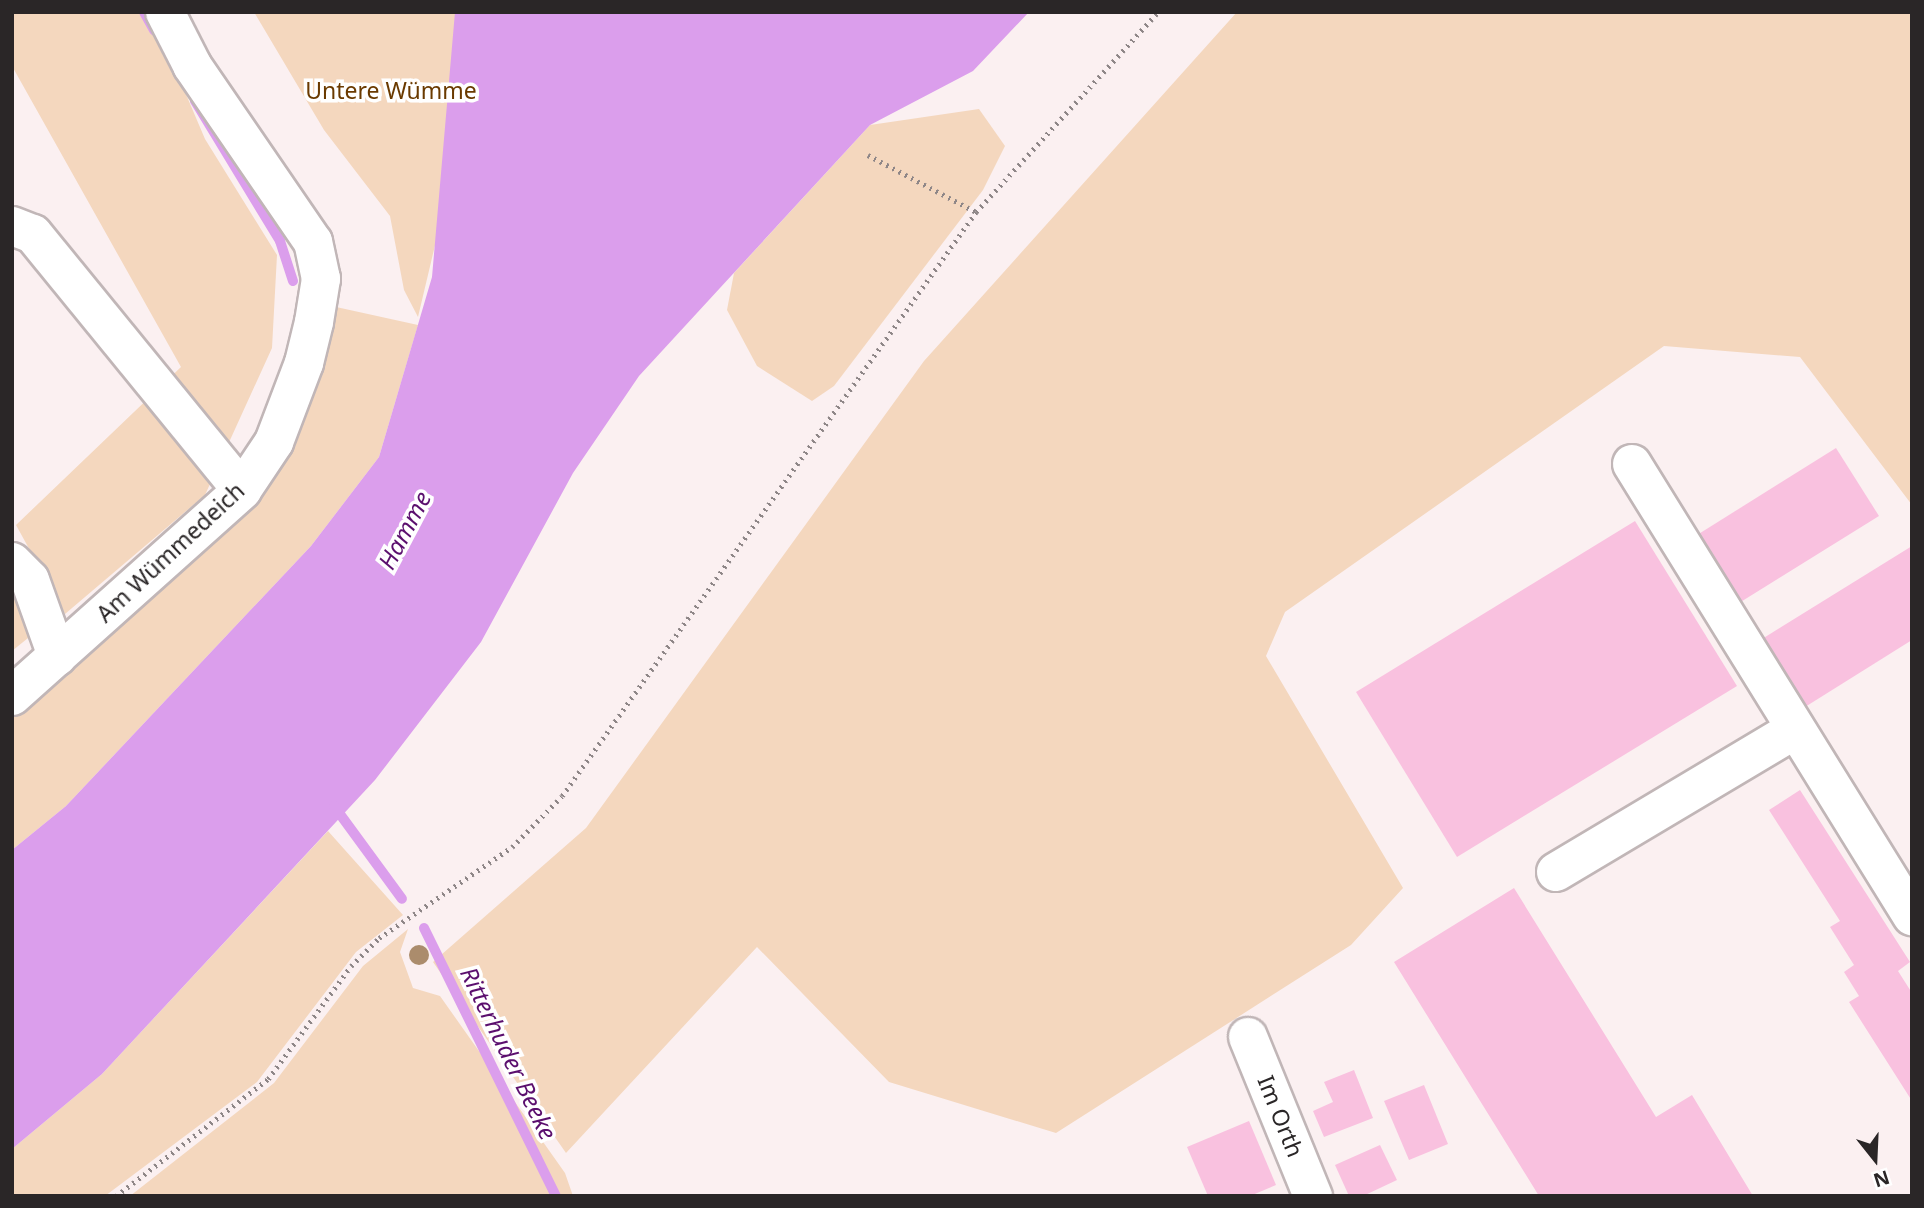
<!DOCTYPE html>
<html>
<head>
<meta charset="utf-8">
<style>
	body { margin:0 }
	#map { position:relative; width:1924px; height:1208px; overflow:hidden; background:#fbf0f1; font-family:"Noto Sans",sans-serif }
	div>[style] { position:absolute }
	.green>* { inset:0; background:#f4d7be }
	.water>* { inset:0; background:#db9eec }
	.stream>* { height:10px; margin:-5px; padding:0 5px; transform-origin:5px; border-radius:5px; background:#db9eec }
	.building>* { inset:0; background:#f9c1df }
	.path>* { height:4.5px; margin-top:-2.25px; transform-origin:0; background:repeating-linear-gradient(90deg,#8e8687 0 2px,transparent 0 7px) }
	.roads { filter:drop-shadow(2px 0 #c1b6b7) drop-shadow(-2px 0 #c1b6b7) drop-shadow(0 2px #c1b6b7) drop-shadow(0 -2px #c1b6b7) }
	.minor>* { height:38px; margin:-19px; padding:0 19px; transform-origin:19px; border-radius:19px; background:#fff }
	.trees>* { width:20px; height:20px; margin:-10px; border-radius:50%; background:#ab8c6c }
	span { translate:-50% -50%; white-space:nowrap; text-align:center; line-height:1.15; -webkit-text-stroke:7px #fff; paint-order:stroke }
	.park-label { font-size:23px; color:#6a3a00 }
	.street-label { font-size:23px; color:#2a2627 }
	.water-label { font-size:24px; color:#5b0f6e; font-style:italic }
	.frame { position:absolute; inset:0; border:14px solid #2a2627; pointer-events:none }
	.north { position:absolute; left:1840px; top:1124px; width:70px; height:70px; -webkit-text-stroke:5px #fff; paint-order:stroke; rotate:162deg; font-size:19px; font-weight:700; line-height:28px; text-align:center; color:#2a2627 }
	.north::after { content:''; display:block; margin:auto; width:24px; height:32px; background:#2a2627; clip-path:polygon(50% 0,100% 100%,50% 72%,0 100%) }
</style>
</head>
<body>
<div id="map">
	<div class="green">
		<div style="clip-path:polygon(12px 12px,151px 12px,205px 139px,277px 255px,272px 348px,205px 495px,65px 614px,16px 525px,181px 367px,12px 66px)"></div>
		<div style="clip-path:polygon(254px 12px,498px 12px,483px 43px,418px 317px,404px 290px,390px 216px,324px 130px)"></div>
		<div style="clip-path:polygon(1237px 12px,1912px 12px,1912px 505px,1800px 357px,1664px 346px,1285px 612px,1266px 656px,1403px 888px,1351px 945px,1056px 1133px,889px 1082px,757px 947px,566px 1153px,433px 962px,586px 828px,924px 361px)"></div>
		<div style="clip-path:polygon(979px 109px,1005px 146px,983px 190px,834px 386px,812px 401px,757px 366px,727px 310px,734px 273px,870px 125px)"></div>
		<div style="clip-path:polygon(327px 305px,418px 325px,379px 457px,311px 546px,66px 806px,12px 850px,12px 708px,236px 509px)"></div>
		<div style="clip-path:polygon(12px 587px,33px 634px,12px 651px)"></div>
		<div style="clip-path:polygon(328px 831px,403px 915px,356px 952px,257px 1082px,105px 1196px,12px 1196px,12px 1149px,102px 1074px)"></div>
		<div style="clip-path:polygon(408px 929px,400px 952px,413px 988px,440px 996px,565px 1173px,573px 1196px,130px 1196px,274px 1083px,363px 966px)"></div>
	</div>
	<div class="water">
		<div style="clip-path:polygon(455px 12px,1029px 12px,973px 71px,870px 125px,639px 376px,573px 473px,481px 642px,375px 780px,102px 1074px,12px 1149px,12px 850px,66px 806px,311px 546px,379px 457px,432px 277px)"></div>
	</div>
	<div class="stream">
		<div style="left:144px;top:12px;width:21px;rotate:61deg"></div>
		<div style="left:195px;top:101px;width:164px;rotate:58.7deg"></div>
		<div style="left:280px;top:241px;width:42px;rotate:72deg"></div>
		<div style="left:334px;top:806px;width:115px;rotate:53.8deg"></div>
		<div style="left:424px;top:928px;width:299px;rotate:63.8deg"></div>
	</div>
	<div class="building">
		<div style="clip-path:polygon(1836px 448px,1879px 516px,1739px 603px,1697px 535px)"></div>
		<div style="clip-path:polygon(1635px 521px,1737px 686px,1457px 857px,1356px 692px)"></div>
		<div style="clip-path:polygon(1912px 546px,1912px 640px,1805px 707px,1762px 639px)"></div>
		<div style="clip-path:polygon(1800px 790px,1910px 962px,1898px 971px,1912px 993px,1912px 1101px,1849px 1002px,1859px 996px,1844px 972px,1854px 965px,1830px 927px,1840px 921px,1769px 810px)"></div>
		<div style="clip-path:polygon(1514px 888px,1656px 1117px,1692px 1095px,1753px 1196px,1539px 1196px,1394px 962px)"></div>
		<div style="clip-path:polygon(1354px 1070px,1373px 1118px,1324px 1137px,1313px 1111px,1333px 1102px,1324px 1082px)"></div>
		<div style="clip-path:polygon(1424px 1085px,1448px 1144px,1409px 1160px,1384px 1101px)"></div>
		<div style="clip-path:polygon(1249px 1121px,1276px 1185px,1250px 1196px,1208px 1196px,1187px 1147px)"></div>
		<div style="clip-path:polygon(1380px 1145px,1397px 1180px,1363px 1196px,1349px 1196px,1335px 1165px)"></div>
	</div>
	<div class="path">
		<div style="left:868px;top:155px;width:122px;rotate:27.8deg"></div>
		<div style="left:116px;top:1196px;width:192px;rotate:-37.6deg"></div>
		<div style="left:268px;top:1079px;width:140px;rotate:-53.7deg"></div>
		<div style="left:351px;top:966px;width:40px;rotate:-45deg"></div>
		<div style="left:379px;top:938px;width:161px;rotate:-34.4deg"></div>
		<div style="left:512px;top:847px;width:71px;rotate:-45.6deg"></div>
		<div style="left:562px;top:796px;width:716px;rotate:-54.67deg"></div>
		<div style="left:976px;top:212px;width:270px;rotate:-47.7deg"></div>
	</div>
	<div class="roads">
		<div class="minor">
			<div style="left:12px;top:226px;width:22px;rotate:21deg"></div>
			<div style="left:33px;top:234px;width:330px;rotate:50.8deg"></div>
			<div style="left:1632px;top:464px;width:532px;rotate:58.22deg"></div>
			<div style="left:12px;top:562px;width:25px;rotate:45deg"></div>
			<div style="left:30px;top:580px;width:81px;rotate:70.4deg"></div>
			<div style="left:12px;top:696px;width:309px;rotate:-41.8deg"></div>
			<div style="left:242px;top:490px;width:58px;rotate:-56.3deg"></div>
			<div style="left:274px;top:442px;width:85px;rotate:-69.2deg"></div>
			<div style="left:304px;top:363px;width:42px;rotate:-76.3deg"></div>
			<div style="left:314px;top:322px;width:44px;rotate:-80.8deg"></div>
			<div style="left:321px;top:279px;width:38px;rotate:-102deg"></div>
			<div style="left:313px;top:242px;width:214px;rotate:-124.4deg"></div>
			<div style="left:192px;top:65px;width:59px;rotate:-117deg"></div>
			<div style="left:1556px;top:872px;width:279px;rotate:-30.8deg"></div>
			<div style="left:1248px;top:1037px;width:172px;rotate:67.8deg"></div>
		</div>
	</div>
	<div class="trees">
		<div style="left:419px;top:955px"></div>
	</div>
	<div class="park-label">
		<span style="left:391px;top:90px">Untere Wümme</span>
	</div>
	<div class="street-label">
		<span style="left:170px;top:552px;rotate:-43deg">Am Wümmedeich</span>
		<span style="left:1281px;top:1116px;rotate:68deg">Im Orth</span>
	</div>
	<div class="water-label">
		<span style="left:404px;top:530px;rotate:-62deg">Hamme</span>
		<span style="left:509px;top:1053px;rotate:64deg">Ritterhuder Beeke</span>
	</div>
	<div class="frame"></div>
	<div class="north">N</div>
</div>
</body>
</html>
